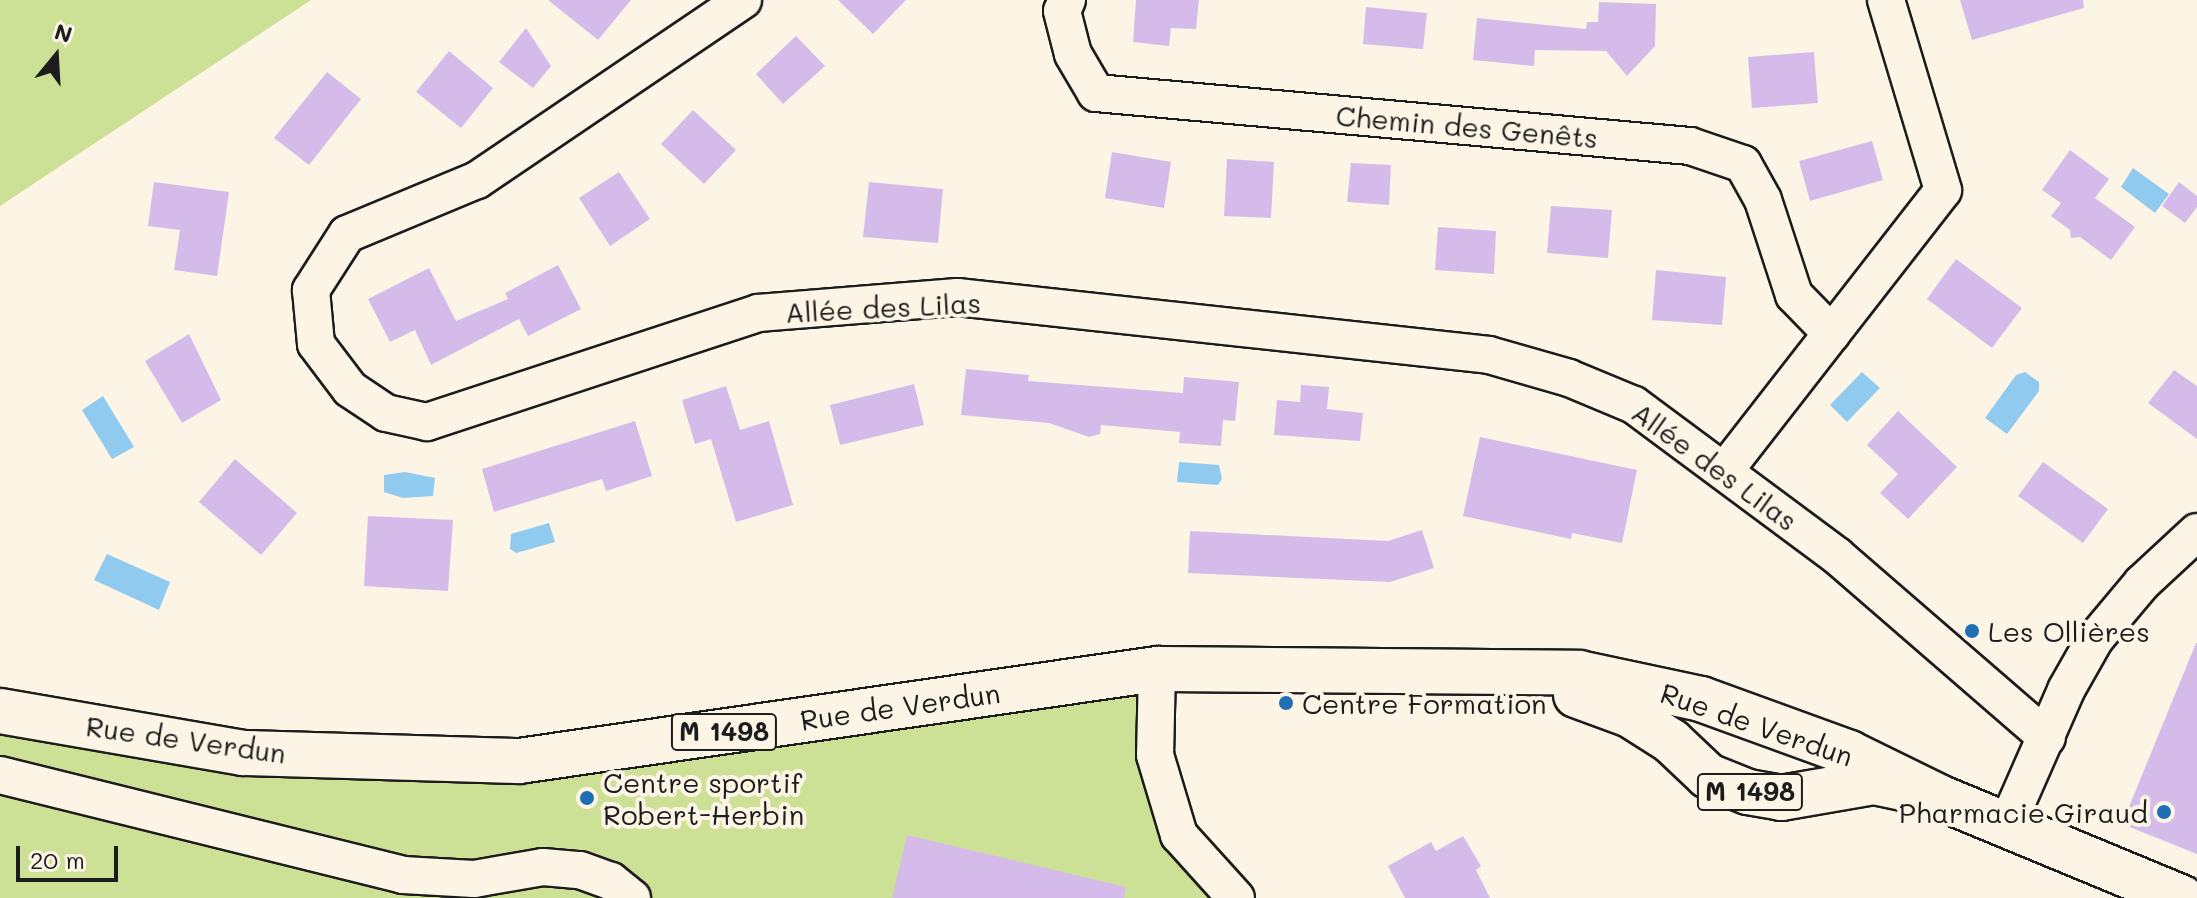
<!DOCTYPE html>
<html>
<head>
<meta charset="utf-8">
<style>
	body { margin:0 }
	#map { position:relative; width:2197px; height:898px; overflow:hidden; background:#fcf5e5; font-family:Mali,sans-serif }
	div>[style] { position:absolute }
	.green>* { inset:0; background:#cce196 }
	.water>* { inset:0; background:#90caef }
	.building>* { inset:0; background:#d5bbea }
	.roads { filter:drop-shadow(2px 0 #1c1c1c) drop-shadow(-2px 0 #1c1c1c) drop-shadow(0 2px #1c1c1c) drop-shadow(0 -2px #1c1c1c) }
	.minor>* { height:36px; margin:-18px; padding:0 18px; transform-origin:18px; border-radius:18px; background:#fcf5e5 }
	.major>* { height:44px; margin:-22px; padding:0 22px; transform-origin:22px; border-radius:22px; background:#fcf5e5 }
	.dots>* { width:22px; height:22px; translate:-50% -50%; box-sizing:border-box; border:4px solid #fcf5e5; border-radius:50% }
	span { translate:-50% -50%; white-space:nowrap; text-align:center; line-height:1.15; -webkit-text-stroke:8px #fcf5e5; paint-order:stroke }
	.shield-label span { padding:2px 6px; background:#fcf5e5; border:2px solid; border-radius:6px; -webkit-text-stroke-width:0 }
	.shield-label { font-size:26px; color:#1c1c1c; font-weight:700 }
	.street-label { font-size:28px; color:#1c1c1c }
	.poi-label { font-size:28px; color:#1c1c1c }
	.left { translate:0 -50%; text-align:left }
	.right { translate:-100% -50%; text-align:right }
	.north { position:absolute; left:16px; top:16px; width:80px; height:80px; -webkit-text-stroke:6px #fcf5e5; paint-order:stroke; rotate:18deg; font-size:22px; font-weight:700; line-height:32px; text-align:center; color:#1c1c1c }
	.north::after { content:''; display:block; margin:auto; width:28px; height:36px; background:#1c1c1c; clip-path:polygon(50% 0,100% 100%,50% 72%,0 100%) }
	.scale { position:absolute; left:16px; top:846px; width:102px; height:36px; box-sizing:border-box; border:4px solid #1c1c1c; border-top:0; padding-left:10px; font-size:24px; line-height:28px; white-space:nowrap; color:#1c1c1c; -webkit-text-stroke:6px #fcf5e5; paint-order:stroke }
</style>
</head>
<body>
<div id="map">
	<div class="green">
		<div style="clip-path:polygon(0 0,311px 0,0 206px)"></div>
		<div style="clip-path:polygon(1157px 669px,1179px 834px,1236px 898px,0 898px,0 711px,519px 761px)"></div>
	</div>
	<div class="water">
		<div style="clip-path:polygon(2133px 168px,2169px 194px,2155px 213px,2121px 187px)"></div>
		<div style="clip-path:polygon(1862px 372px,1880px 388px,1847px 422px,1830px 405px)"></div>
		<div style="clip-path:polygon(2025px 372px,2039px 382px,2039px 391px,2007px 434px,1985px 418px,2016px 375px)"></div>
		<div style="clip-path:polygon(103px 396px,134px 447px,112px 459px,82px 410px)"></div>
		<div style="clip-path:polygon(1179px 462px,1219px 465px,1222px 479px,1218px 485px,1177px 482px)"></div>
		<div style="clip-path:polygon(405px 472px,435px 478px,433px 496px,403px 498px,384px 492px,384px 475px)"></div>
		<div style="clip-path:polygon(549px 523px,555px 542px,516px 553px,510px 549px,511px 534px)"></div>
		<div style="clip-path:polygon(107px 554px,170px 582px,159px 610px,94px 580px)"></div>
	</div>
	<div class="building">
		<div style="clip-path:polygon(548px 0,631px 0,598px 40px)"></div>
		<div style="clip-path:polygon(838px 0,906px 0,873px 34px)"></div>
		<div style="clip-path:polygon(1136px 0,1199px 0,1196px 29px,1171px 28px,1169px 46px,1133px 42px)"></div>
		<div style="clip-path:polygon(1960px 0,2083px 0,2084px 8px,1972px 40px)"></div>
		<div style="clip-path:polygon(1599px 2px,1656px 4px,1655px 46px,1627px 76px,1606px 51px,1535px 50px,1534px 66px,1473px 60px,1477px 18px,1586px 29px,1587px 22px,1598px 22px)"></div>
		<div style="clip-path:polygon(1366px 7px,1427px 13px,1423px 49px,1363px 44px)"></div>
		<div style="clip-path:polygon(526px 28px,551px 66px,533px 88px,499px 62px)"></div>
		<div style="clip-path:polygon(796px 36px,825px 66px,783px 104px,756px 74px)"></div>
		<div style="clip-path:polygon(449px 51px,493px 88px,461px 128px,416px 92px)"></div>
		<div style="clip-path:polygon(1814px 52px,1818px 103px,1752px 108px,1748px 57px)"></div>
		<div style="clip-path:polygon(327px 72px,361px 99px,309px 165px,274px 138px)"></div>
		<div style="clip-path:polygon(693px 110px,736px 150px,704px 184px,661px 144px)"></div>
		<div style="clip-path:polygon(1872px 141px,1883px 180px,1810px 201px,1799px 161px)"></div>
		<div style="clip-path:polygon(2070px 150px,2109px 179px,2095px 198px,2135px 227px,2111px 260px,2080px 237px,2071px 238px,2070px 230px,2051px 216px,2061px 203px,2042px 190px)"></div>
		<div style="clip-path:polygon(1112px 152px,1171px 162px,1164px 208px,1105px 198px)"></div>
		<div style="clip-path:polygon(1227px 159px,1274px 162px,1271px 218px,1224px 216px)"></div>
		<div style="clip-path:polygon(1351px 163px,1391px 165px,1389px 205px,1347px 202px)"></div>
		<div style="clip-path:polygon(619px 172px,650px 219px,610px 246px,579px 198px)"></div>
		<div style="clip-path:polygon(154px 182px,229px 192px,217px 276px,174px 270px,180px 230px,148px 226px)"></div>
		<div style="clip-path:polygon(869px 182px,943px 189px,938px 243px,863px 237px)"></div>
		<div style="clip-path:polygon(2179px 182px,2197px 196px,2197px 207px,2185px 223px,2162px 206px)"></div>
		<div style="clip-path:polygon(1551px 206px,1612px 210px,1608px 258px,1547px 253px)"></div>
		<div style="clip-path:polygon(1438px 227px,1496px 231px,1494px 274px,1435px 270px)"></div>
		<div style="clip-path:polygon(1956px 259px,2022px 308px,1992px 348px,1927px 299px)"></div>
		<div style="clip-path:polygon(558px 265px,581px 309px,528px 336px,519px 319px,431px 365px,415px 330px,390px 342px,368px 299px,429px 268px,456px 321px,508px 299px,505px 293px)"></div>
		<div style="clip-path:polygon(1656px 270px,1726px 277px,1722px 325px,1652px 320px)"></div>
		<div style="clip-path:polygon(189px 334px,221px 400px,182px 423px,145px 361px)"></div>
		<div style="clip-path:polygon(966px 369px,1029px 375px,1028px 381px,1183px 393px,1184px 377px,1239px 382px,1235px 421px,1223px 420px,1221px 446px,1179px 443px,1180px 432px,1101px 425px,1100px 434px,1089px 437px,1049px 423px,961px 415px)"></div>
		<div style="clip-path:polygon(2174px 370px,2197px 386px,2197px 439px,2148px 403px)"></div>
		<div style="clip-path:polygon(914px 384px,924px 425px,840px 445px,830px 405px)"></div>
		<div style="clip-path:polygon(1301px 385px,1329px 387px,1327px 409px,1363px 413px,1360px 441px,1274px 435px,1277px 400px,1300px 402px)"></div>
		<div style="clip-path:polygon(726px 386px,740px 430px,769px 421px,793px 505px,736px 522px,711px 439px,695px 444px,682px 400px)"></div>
		<div style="clip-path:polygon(1898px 411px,1957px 467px,1908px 519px,1880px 493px,1898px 474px,1867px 445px)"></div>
		<div style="clip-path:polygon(635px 421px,652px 476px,606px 491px,602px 479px,494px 512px,482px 469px)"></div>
		<div style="clip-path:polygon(1480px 437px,1637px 470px,1622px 543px,1572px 533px,1571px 539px,1463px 516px)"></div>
		<div style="clip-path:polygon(235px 459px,297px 513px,261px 555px,199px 502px)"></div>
		<div style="clip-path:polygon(2043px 462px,2108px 509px,2083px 543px,2018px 496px)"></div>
		<div style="clip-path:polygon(368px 516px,453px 520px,448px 591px,364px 586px)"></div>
		<div style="clip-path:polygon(1422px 530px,1434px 568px,1390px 582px,1188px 573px,1190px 531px,1388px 541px)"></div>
		<div style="clip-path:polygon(2196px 643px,2197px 643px,2197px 854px,2122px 824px)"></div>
		<div style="clip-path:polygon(907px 835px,1126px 887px,1124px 898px,892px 898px)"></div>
		<div style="clip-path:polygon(1463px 836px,1481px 866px,1476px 870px,1490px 898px,1405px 898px,1388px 866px,1431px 842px,1436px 851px)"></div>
	</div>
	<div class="roads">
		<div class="minor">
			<div style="left:743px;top:0;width:321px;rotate:145.9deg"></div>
			<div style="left:477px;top:180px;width:141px;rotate:157.4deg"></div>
			<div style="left:347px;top:234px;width:67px;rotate:122.7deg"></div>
			<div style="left:311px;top:290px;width:54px;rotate:84.7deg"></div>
			<div style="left:316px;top:344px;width:56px;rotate:52.9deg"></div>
			<div style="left:350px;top:389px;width:43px;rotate:33.7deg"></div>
			<div style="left:386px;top:413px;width:42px;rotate:12.4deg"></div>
			<div style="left:427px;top:422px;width:348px;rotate:-18.2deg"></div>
			<div style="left:758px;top:313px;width:200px;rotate:-4.6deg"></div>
			<div style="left:957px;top:297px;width:535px;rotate:6.22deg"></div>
			<div style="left:1489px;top:355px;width:83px;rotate:16deg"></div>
			<div style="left:1569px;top:378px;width:70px;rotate:22.6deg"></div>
			<div style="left:1634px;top:405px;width:252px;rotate:36.6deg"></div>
			<div style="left:1836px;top:555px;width:279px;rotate:40.9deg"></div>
			<div style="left:1067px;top:0;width:12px;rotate:114deg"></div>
			<div style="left:1062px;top:11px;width:44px;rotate:75.7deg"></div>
			<div style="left:1073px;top:54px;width:45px;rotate:59.5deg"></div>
			<div style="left:1096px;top:93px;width:596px;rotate:5.1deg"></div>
			<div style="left:1690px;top:146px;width:56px;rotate:18.8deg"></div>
			<div style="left:1743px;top:164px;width:41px;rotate:60.9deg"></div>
			<div style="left:1763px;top:200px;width:100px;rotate:71.9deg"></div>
			<div style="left:1794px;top:295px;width:54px;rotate:45.7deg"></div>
			<div style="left:1726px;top:469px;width:353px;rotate:-52.1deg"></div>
			<div style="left:1943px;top:190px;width:198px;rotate:-106.7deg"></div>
			<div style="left:1157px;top:669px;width:86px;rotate:91.3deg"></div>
			<div style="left:1155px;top:755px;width:84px;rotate:73.3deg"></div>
			<div style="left:1179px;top:835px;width:85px;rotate:47.9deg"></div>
			<div style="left:0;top:775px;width:415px;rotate:13.9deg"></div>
			<div style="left:403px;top:875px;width:71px;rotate:3.2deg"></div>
			<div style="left:474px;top:879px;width:70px;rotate:-9.9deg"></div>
			<div style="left:543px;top:867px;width:37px;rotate:5deg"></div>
			<div style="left:580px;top:870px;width:33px;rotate:20deg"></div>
			<div style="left:611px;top:881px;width:27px;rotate:39deg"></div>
			<div style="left:2006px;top:827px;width:150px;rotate:-66.3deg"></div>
			<div style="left:2066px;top:690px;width:59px;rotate:-60.4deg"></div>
			<div style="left:2095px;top:639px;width:73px;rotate:-50deg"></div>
			<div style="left:2142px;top:583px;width:75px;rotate:-42.8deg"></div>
		</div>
		<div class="major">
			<div style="left:1576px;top:695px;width:58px;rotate:20.3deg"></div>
			<div style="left:1630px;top:715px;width:49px;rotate:32.4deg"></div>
			<div style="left:1671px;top:741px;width:51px;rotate:43.4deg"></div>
			<div style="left:1708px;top:776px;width:43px;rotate:21.8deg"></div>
			<div style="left:1748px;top:792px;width:34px;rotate:10deg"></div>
			<div style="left:1781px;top:798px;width:94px;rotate:-9.8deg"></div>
			<div style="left:1874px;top:782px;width:35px;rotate:12deg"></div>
			<div style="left:0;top:711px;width:247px;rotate:9.8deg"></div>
			<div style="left:243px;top:753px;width:276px;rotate:1.7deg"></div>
			<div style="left:519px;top:761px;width:645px;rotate:-8.21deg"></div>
			<div style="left:1157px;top:669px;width:422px;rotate:0.5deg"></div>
			<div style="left:1579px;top:673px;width:125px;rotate:12deg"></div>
			<div style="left:1701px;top:699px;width:158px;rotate:20deg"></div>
			<div style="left:1849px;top:753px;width:102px;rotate:26.1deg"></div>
			<div style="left:1941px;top:798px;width:261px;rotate:22.5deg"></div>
		</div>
	</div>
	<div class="dots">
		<div style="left:1972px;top:631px;background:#1f6fb2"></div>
		<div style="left:1286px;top:703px;background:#1f6fb2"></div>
		<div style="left:587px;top:798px;background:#1f6fb2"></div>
		<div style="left:2164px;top:812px;background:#1f6fb2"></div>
	</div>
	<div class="shield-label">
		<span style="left:724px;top:732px">M 1498</span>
		<span style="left:1750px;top:792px">M 1498</span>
	</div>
	<div class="street-label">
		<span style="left:1467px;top:126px;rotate:5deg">Chemin des Genêts</span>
		<span style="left:883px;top:307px;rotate:-3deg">Allée des Lilas</span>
		<span style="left:1715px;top:466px;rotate:36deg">Allée des Lilas</span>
		<span style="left:900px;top:706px;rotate:-8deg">Rue de Verdun</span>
		<span style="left:1757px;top:724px;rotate:19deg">Rue de Verdun</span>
		<span style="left:186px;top:739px;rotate:8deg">Rue de Verdun</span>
	</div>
	<div class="poi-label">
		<span class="left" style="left:1988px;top:631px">Les Ollières</span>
		<span class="left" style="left:1302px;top:703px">Centre Formation</span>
		<span class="left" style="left:603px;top:798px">Centre sportif<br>Robert-Herbin</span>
		<span class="right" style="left:2148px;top:812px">Pharmacie Giraud</span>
	</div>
	<div class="north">N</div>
	<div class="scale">20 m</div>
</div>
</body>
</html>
